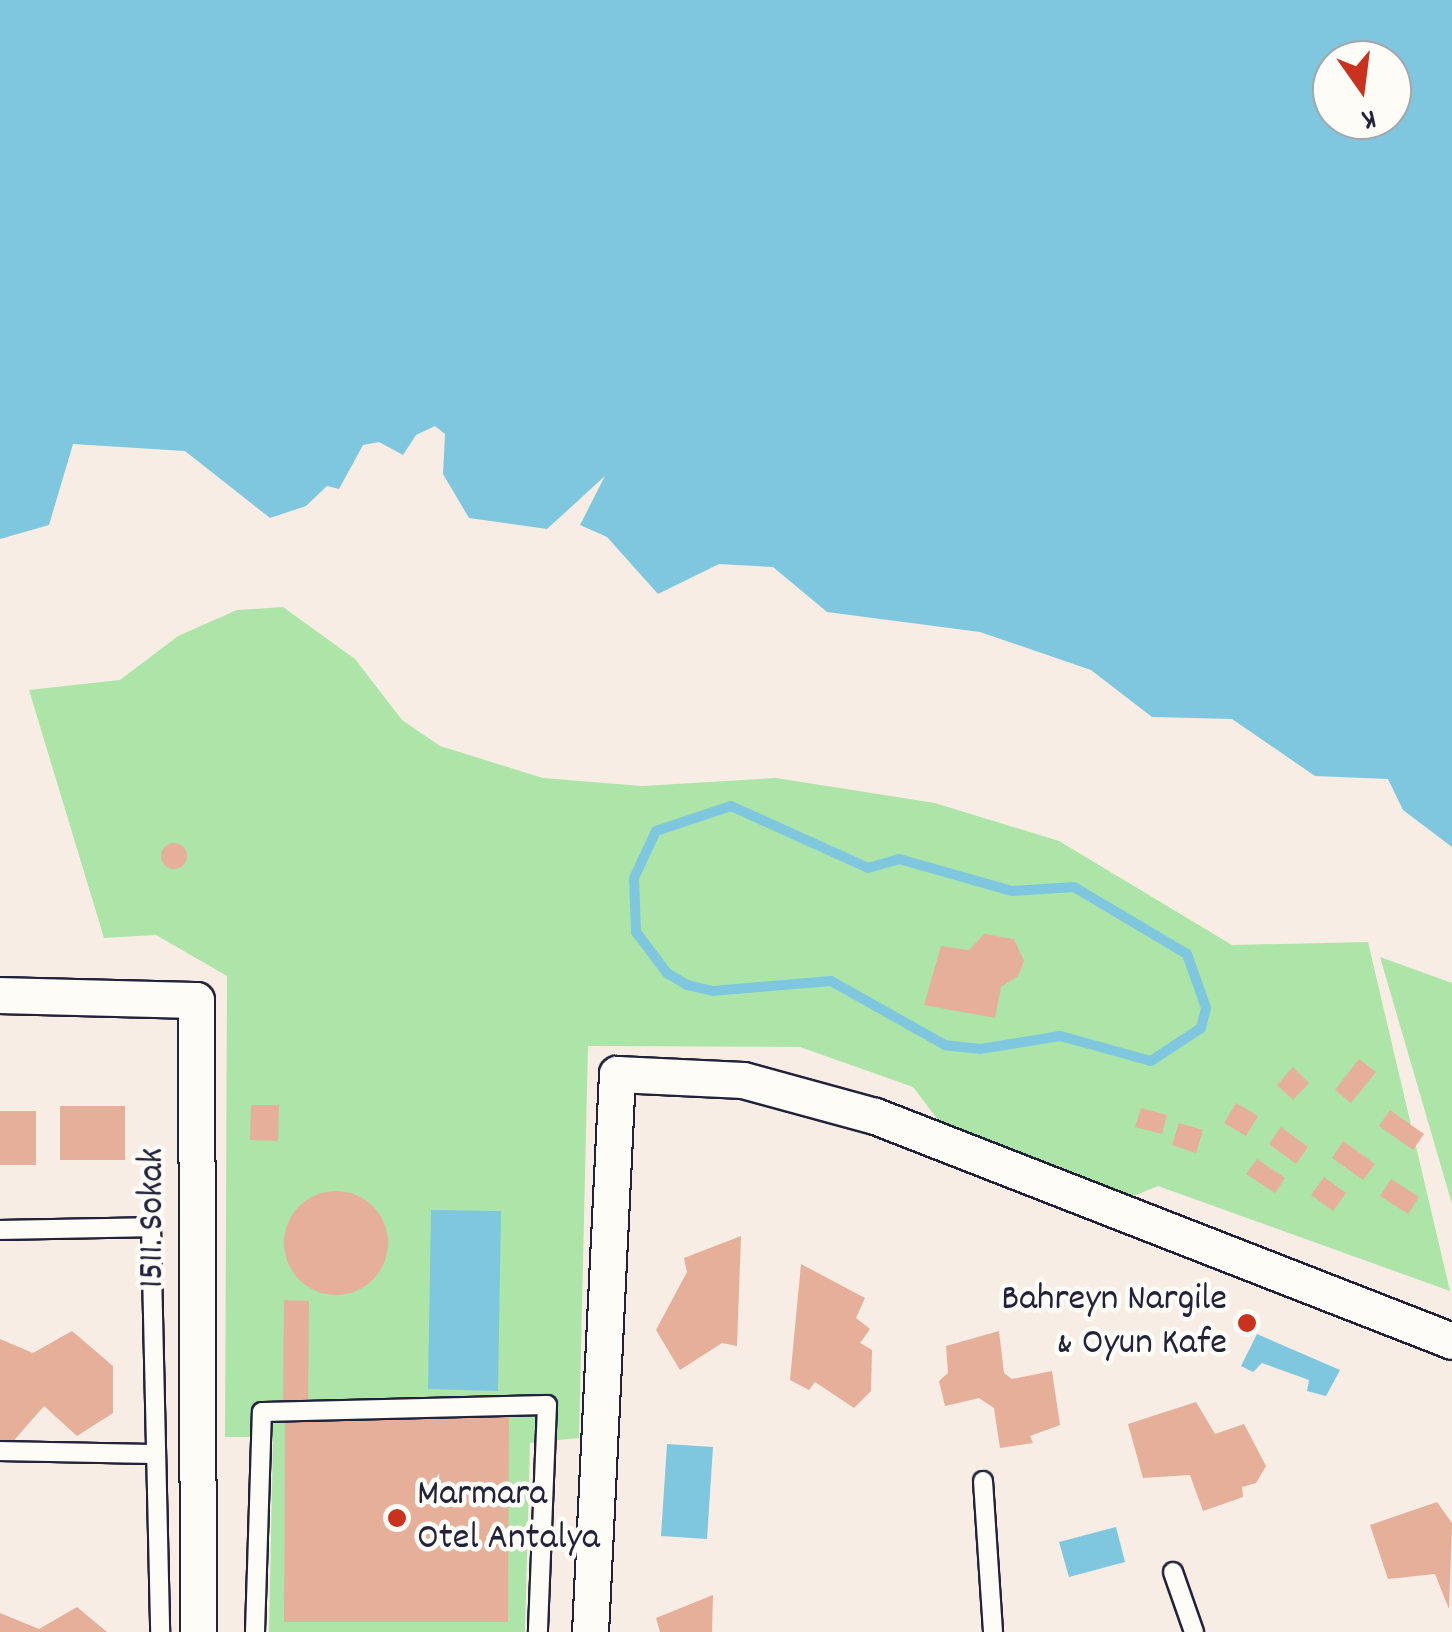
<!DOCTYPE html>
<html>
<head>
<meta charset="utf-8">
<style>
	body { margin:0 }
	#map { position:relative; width:1452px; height:1632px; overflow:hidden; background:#f8ede4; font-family:Dekko,sans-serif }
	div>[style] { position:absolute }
	.green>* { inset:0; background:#ade5a9 }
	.water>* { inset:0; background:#7ec7df }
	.stream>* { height:10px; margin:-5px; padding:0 5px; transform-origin:5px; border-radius:5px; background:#7ec7df }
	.building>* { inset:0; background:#e5af9a }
	.round { border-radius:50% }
	.roads { filter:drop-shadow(2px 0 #22223b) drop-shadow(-2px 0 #22223b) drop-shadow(0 2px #22223b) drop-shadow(0 -2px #22223b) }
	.service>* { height:18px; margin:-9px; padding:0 9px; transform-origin:9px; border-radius:9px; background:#fdfcf7 }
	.minor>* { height:35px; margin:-17.5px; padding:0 17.5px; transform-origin:17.5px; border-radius:17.5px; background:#fdfcf7 }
	.dots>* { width:28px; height:28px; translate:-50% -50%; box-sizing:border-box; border:5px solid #fdfcf7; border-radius:50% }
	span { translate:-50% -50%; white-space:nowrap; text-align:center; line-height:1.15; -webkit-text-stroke:9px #fdfcf7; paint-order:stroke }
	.street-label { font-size:38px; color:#22223b }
	.poi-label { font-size:38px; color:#22223b }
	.right { translate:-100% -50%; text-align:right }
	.left { translate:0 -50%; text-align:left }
	.north { position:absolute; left:1312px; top:40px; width:100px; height:100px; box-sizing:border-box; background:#fdfcf7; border:2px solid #a5a5ac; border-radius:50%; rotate:166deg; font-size:28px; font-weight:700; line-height:40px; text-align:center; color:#22223b }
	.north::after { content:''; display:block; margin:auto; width:35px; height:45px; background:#c8321e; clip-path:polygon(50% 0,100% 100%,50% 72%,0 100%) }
</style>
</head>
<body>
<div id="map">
	<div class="green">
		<div style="clip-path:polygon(283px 607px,355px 659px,402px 720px,440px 746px,543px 778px,642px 786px,776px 778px,935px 803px,1059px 841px,1232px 945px,1368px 942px,1450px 1291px,1158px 1186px,1129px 1198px,938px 1120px,913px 1087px,800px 1047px,588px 1046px,579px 1438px,530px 1443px,525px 1632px,269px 1632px,273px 1437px,225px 1437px,227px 976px,156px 935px,104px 938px,29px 690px,120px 680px,178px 636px,237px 610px)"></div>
		<div style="clip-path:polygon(1380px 957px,1452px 983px,1452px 1204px)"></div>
	</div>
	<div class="water">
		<div style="clip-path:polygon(evenodd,0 0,1452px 0,1452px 847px,1403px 810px,1388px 779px,1315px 776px,1232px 719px,1152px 717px,1091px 670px,980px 632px,827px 612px,773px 567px,719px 564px,658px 594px,607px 537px,580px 525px,605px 476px,547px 529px,469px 518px,443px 474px,445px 434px,435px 426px,416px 435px,403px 455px,379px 442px,363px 445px,339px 489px,327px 486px,306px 506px,270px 518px,185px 451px,73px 444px,49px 525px,0 539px,0 0,1332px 60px,1392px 60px,1392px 120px,1332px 120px,1332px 60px)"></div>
		<div style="clip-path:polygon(431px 1210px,501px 1211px,498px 1391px,428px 1389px)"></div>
		<div style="clip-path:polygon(1257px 1334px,1340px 1370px,1326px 1396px,1307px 1391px,1309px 1380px,1262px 1363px,1253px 1372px,1241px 1366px)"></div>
		<div style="clip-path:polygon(667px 1444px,713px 1447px,707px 1539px,661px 1536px)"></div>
		<div style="clip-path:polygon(1116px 1527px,1125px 1562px,1069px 1577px,1059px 1542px)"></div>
	</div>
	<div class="stream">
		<div style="left:731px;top:806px;width:150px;rotate:24.3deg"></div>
		<div style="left:868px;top:868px;width:32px;rotate:-16deg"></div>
		<div style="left:899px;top:859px;width:117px;rotate:15.8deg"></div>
		<div style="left:1012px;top:891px;width:62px;rotate:-3.7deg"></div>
		<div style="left:1074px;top:887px;width:131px;rotate:30.7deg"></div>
		<div style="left:1187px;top:954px;width:57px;rotate:70.6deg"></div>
		<div style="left:1206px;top:1008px;width:21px;rotate:104deg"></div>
		<div style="left:1201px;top:1028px;width:60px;rotate:146.6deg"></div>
		<div style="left:1151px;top:1061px;width:94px;rotate:-164.6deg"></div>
		<div style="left:1060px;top:1036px;width:80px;rotate:170.7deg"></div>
		<div style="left:981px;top:1049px;width:36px;rotate:-174deg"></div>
		<div style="left:945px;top:1045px;width:131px;rotate:-150.7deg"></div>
		<div style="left:831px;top:981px;width:118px;rotate:175.2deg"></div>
		<div style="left:713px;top:991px;width:27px;rotate:-167deg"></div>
		<div style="left:687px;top:985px;width:23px;rotate:-149deg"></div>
		<div style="left:667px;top:973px;width:51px;rotate:-127.1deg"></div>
		<div style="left:636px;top:932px;width:54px;rotate:-92.1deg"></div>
		<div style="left:634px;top:878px;width:52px;rotate:-64.9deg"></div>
		<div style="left:656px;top:831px;width:79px;rotate:-18.4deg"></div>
	</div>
	<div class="building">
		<div class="round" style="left:161px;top:843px;width:26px;height:26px"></div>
		<div style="clip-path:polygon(984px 934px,1014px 939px,1024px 961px,1018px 976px,1001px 987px,995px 1018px,924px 1005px,941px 946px,969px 950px)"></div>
		<div style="clip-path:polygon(1359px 1059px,1376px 1072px,1351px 1103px,1335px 1090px)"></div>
		<div style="clip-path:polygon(1293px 1067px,1309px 1083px,1293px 1100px,1277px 1085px)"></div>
		<div style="clip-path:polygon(1236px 1103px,1258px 1116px,1246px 1136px,1224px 1123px)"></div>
		<div style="clip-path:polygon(251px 1105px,279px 1105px,278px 1141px,250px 1140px)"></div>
		<div style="clip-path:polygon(60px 1106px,125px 1106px,125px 1160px,60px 1160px)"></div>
		<div style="clip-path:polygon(1141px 1108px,1167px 1115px,1162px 1134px,1135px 1127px)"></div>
		<div style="clip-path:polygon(1390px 1110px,1424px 1134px,1413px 1150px,1379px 1126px)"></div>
		<div style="clip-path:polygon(0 1111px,36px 1111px,36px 1165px,0 1165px)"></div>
		<div style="clip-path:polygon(1179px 1123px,1203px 1130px,1196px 1153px,1172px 1145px)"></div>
		<div style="clip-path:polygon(1281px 1127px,1308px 1147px,1296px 1164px,1269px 1144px)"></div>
		<div style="clip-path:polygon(1343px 1141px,1375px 1164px,1363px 1180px,1332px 1158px)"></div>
		<div style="clip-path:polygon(1257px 1159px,1285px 1178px,1275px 1193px,1246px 1174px)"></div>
		<div style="clip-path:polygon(1324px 1177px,1346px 1193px,1333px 1211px,1311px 1195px)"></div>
		<div style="clip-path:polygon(1391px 1179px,1419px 1197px,1408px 1214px,1380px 1196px)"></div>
		<div class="round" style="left:284px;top:1191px;width:104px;height:104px"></div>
		<div style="clip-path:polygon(741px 1236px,737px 1346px,722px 1343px,680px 1370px,656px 1330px,687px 1272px,684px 1258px)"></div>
		<div style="clip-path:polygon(801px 1264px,865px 1298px,856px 1318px,870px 1329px,860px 1343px,872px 1350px,871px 1391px,854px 1408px,815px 1382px,809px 1390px,790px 1380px)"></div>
		<div style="clip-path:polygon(284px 1300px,309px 1301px,308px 1409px,283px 1409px)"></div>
		<div style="clip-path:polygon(72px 1331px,113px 1366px,113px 1413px,77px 1436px,44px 1406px,9px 1446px,0 1441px,0 1339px,33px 1353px)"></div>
		<div style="clip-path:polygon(999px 1331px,1004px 1373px,1012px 1379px,1052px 1371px,1060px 1425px,1030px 1436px,1033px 1443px,1000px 1448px,994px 1408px,979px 1398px,945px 1406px,939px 1381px,948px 1373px,946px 1346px)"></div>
		<div style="clip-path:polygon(1196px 1402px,1215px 1434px,1244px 1424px,1266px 1466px,1256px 1483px,1242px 1487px,1243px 1497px,1203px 1511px,1190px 1475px,1143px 1478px,1128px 1424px)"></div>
		<div style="clip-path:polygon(285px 1413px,509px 1414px,508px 1622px,284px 1622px)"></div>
		<div style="clip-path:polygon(1437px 1502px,1452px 1523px,1449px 1609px,1435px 1574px,1388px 1579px,1370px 1525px)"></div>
		<div style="clip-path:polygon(713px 1595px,712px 1632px,660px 1632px,656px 1618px)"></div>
		<div style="clip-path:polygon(77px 1607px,107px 1632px,0 1632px,0 1613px,39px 1629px)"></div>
	</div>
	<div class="roads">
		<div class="service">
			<div style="left:0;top:1230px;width:151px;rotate:-1.1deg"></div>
			<div style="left:151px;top:1227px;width:405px;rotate:88.7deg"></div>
			<div style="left:0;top:1451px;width:156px;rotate:1.1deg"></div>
			<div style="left:983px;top:1481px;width:151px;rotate:86.2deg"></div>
			<div style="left:1173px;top:1572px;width:64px;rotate:70.7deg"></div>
			<div style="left:255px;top:1632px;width:220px;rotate:-88.2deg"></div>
			<div style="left:262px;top:1412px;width:285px;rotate:-1.4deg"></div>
			<div style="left:547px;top:1405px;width:227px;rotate:92.3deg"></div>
		</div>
		<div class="minor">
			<div style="left:0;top:995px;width:196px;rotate:1.5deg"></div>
			<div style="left:196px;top:1000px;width:632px;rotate:89.82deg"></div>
			<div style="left:590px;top:1632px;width:559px;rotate:-87.23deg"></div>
			<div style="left:617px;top:1074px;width:126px;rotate:2.7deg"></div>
			<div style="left:743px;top:1080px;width:137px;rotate:15.3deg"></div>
			<div style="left:875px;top:1116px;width:619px;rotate:21.3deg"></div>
		</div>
	</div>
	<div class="dots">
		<div style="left:1247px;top:1323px;background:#c8321e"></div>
		<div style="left:397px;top:1518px;background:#c8321e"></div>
	</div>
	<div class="street-label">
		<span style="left:154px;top:1218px;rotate:-90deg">1511. Sokak</span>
	</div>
	<div class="poi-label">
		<span class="right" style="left:1227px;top:1323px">Bahreyn Nargile<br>&amp; Oyun Kafe</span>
		<span class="left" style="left:417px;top:1518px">Marmara<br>Otel Antalya</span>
	</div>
	<div class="north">K</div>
</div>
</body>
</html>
